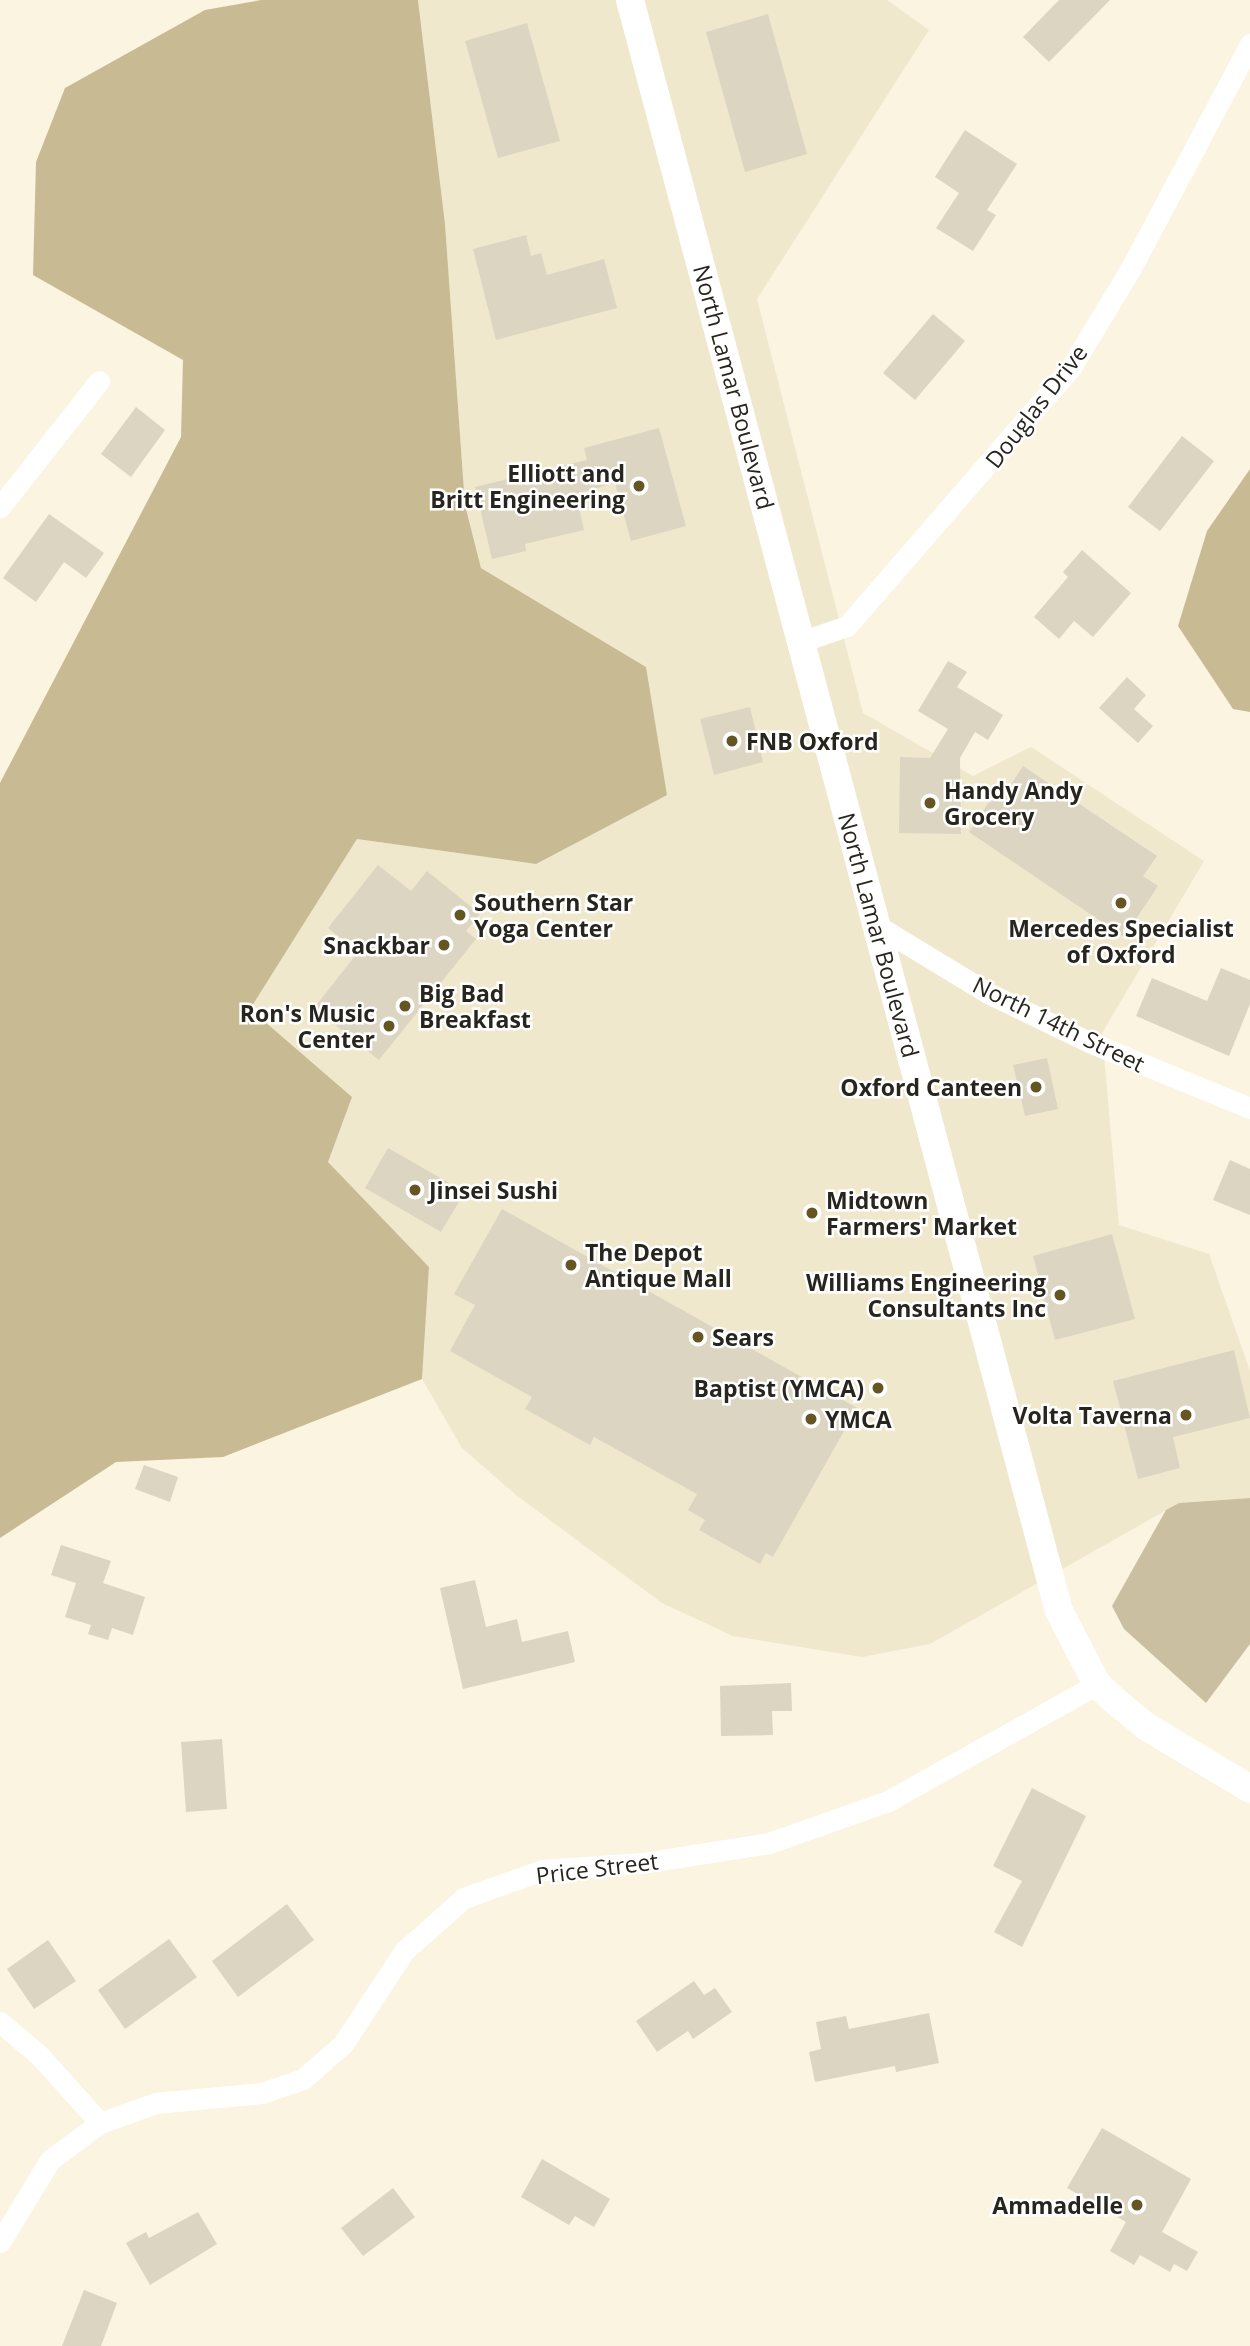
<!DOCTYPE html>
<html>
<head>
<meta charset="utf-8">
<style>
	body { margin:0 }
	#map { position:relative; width:1250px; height:2346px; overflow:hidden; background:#faf4e0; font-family:"Open Sans",sans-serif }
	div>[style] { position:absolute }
	.built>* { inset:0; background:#f0e8cd }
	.green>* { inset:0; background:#cac0a1 }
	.forest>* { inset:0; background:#c8ba92 }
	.building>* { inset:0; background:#dbd5c2 }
	.minor>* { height:21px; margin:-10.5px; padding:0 10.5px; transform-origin:10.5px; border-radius:10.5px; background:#fff }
	.tertiary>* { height:28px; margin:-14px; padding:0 14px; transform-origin:14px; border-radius:14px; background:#fff }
	.dots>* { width:19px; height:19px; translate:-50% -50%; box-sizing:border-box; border:4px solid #fff; border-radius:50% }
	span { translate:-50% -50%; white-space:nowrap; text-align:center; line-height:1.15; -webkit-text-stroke:5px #fff; paint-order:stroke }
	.street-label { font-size:23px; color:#27251e }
	.poi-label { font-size:23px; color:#27251e; font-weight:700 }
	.right { translate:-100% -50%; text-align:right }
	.left { translate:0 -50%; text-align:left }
</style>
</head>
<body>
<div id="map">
	<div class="built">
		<div style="clip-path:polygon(418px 0,887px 0,929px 30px,757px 299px,863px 713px,973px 776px,1031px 747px,1204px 861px,1102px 1033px,1119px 1225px,1209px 1254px,1250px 1371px,1250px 1498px,1179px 1503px,930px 1644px,862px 1657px,733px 1636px,662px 1603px,516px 1495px,462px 1448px,422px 1379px,429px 1267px,328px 1162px,250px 1009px,357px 839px,536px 864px,646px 667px,481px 568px,465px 505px,445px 224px)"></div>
	</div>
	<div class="green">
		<div style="clip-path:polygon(1250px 1498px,1250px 1644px,1206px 1703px,1124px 1629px,1112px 1606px,1166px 1510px,1179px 1503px)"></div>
	</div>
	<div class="forest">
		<div style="clip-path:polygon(261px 0,418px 0,445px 224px,465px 505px,481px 568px,646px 667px,667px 795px,536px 864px,357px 839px,250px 1009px,352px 1097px,328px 1162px,429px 1267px,422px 1379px,223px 1457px,116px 1462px,0 1538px,0 783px,181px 437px,183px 360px,33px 275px,36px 162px,65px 88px,205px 10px)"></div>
		<div style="clip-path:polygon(1250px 469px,1250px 712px,1233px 709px,1178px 626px,1207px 531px)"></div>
	</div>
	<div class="building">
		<div style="clip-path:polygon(1059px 0,1110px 0,1049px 62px,1023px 37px)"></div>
		<div style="clip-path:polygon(768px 14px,807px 154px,745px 172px,706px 32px)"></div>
		<div style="clip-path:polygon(527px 23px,560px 141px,498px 158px,465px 41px)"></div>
		<div style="clip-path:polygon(965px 130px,1017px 164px,987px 210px,996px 215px,973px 251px,936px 228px,959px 193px,935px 177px)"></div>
		<div style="clip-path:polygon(526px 235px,531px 256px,541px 253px,547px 275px,604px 259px,617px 308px,496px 340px,473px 249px)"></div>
		<div style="clip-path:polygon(933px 314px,965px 341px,915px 400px,883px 373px)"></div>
		<div style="clip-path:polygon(136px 407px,165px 430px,131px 477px,101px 454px)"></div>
		<div style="clip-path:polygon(659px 428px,686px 526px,631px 541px,615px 483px,576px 494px,584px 530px,525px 544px,526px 551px,492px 559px,475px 487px,587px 460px,584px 448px)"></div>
		<div style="clip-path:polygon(1182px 436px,1214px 461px,1160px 531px,1128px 507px)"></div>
		<div style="clip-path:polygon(49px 514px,104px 553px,86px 578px,64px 562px,36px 602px,3px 578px)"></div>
		<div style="clip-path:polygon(1082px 550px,1131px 593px,1093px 637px,1074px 621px,1059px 639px,1034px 617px,1068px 577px,1063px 572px)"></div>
		<div style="clip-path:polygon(948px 661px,967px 672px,957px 687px,1003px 715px,988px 740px,975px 732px,960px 758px,961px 834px,899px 833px,900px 757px,930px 758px,948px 729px,918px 711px)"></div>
		<div style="clip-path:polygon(1127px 677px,1146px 695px,1134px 709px,1153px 726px,1138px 743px,1099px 708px)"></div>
		<div style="clip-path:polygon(750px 707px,763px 762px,714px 775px,700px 719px)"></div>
		<div style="clip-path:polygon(1023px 766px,1157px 856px,1143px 876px,1158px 886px,1124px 937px,969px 832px,997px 790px,1004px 795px)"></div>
		<div style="clip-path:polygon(378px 865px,411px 891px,427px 871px,480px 914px,466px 931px,476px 939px,379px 1060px,314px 1008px,358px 952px,328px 928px)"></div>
		<div style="clip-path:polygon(1221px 968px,1250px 980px,1250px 1004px,1229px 1056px,1136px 1016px,1152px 978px,1207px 1001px)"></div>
		<div style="clip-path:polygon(1047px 1058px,1058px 1109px,1025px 1116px,1013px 1065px)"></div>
		<div style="clip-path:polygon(388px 1148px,465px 1192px,441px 1232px,365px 1188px)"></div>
		<div style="clip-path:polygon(1230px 1160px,1250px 1169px,1250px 1215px,1213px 1200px)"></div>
		<div style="clip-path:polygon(502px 1209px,857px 1408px,773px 1557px,766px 1553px,760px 1564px,699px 1530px,705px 1520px,688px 1510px,697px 1494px,594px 1437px,590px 1445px,525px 1409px,532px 1397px,450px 1351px,475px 1305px,454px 1294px)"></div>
		<div style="clip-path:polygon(1112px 1234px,1135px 1319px,1055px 1340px,1033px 1256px)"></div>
		<div style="clip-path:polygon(1234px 1350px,1250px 1418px,1173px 1437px,1180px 1468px,1138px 1479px,1113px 1381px)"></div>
		<div style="clip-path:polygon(144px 1465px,178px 1477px,170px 1502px,135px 1489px)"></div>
		<div style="clip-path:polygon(61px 1545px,111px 1561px,103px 1583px,145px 1597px,133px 1635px,112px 1628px,108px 1640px,88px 1634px,91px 1625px,65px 1617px,76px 1583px,51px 1575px)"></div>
		<div style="clip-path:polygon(475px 1580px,486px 1627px,517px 1619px,522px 1642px,568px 1631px,575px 1662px,463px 1689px,440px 1588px)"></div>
		<div style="clip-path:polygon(791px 1683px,792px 1711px,772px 1711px,773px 1735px,721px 1736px,720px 1686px)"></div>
		<div style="clip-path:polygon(222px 1739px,227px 1809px,186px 1812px,181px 1742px)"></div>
		<div style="clip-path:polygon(1032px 1788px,1086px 1816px,1022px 1947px,994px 1932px,1022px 1881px,993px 1866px)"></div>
		<div style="clip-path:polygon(287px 1904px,314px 1940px,238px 1997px,212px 1961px)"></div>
		<div style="clip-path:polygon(169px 1939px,197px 1977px,125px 2029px,98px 1990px)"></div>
		<div style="clip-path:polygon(48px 1940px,76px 1981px,34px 2009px,7px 1969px)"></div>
		<div style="clip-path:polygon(694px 1981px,704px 1995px,715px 1988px,732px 2012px,693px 2039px,688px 2031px,657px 2052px,636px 2021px)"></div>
		<div style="clip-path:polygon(929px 2013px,939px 2063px,896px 2072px,895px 2066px,815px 2082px,809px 2052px,821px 2049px,816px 2022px,846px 2016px,849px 2029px)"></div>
		<div style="clip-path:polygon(1102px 2128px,1191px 2179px,1162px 2232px,1198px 2252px,1187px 2271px,1174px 2264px,1170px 2272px,1140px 2255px,1134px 2265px,1110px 2251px,1126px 2222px,1067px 2188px)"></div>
		<div style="clip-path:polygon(542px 2159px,610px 2199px,594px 2227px,575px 2216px,569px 2225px,521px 2197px)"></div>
		<div style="clip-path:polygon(393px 2188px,415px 2217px,363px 2256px,341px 2228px)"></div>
		<div style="clip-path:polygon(198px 2212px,217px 2244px,150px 2285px,126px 2243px,146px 2232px,149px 2238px)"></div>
		<div style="clip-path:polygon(84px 2290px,117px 2303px,101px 2346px,62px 2346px)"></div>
	</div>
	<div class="minor">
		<div style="left:0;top:507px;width:160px;rotate:-51.8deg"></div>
		<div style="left:803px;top:641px;width:46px;rotate:-18.8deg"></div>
		<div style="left:847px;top:626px;width:340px;rotate:-49.1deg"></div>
		<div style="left:1070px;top:369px;width:118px;rotate:-58.9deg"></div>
		<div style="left:1131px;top:268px;width:254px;rotate:-62deg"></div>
		<div style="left:876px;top:925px;width:131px;rotate:31.3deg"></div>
		<div style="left:988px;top:993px;width:112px;rotate:25.9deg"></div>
		<div style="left:1089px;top:1042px;width:174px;rotate:22.3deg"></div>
		<div style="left:0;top:2022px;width:52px;rotate:40.4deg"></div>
		<div style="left:40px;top:2056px;width:90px;rotate:48.2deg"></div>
		<div style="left:0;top:2242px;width:96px;rotate:-58.6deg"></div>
		<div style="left:50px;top:2160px;width:62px;rotate:-36.5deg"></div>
		<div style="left:100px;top:2123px;width:59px;rotate:-19.7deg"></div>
		<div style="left:156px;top:2103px;width:106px;rotate:-5.4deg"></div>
		<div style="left:262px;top:2093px;width:43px;rotate:-18.9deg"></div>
		<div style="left:303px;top:2079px;width:53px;rotate:-41.2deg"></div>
		<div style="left:343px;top:2044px;width:111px;rotate:-56.7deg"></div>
		<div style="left:404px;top:1951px;width:80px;rotate:-41.5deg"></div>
		<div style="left:464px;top:1898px;width:83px;rotate:-19.7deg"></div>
		<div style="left:542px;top:1870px;width:100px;rotate:-4deg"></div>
		<div style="left:642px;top:1863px;width:129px;rotate:-8.9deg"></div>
		<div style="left:769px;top:1843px;width:126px;rotate:-19.4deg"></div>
		<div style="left:888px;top:1801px;width:240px;rotate:-29.2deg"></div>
	</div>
	<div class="tertiary">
		<div style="left:630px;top:0;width:1667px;rotate:75.09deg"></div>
		<div style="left:1059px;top:1611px;width:82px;rotate:62.5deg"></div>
		<div style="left:1097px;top:1684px;width:23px;rotate:43deg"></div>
		<div style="left:1114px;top:1700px;width:43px;rotate:39.3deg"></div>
		<div style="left:1147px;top:1727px;width:120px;rotate:31deg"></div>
	</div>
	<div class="dots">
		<div style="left:639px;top:486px;background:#655522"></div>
		<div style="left:732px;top:741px;background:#655522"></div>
		<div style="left:930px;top:803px;background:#655522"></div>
		<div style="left:1121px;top:903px;background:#655522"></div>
		<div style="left:460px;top:915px;background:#655522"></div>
		<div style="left:444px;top:945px;background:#655522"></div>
		<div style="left:405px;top:1006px;background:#655522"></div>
		<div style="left:389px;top:1026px;background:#655522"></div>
		<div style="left:1036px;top:1087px;background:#655522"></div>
		<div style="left:415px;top:1190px;background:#655522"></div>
		<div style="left:812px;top:1213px;background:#655522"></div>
		<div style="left:571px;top:1265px;background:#655522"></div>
		<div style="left:1060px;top:1295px;background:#655522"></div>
		<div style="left:698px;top:1337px;background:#655522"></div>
		<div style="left:878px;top:1388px;background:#655522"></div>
		<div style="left:1186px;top:1415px;background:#655522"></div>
		<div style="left:811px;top:1419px;background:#655522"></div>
		<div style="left:1137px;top:2205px;background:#655522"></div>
	</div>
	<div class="street-label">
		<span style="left:734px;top:387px;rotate:75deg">North Lamar Boulevard</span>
		<span style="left:1036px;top:406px;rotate:-52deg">Douglas Drive</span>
		<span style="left:879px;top:935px;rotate:75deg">North Lamar Boulevard</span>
		<span style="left:1059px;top:1024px;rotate:26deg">North 14th Street</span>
		<span style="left:597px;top:1868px;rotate:-7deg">Price Street</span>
	</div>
	<div class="poi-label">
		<span class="right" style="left:625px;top:486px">Elliott and<br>Britt Engineering</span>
		<span class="left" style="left:746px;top:741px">FNB Oxford</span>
		<span class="left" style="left:944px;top:803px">Handy Andy<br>Grocery</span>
		<span class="left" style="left:474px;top:915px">Southern Star<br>Yoga Center</span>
		<span style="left:1121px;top:941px">Mercedes Specialist<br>of Oxford</span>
		<span class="right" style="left:430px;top:945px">Snackbar</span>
		<span class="left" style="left:419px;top:1006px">Big Bad<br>Breakfast</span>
		<span class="right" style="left:375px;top:1026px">Ron's Music<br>Center</span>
		<span class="right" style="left:1022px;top:1087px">Oxford Canteen</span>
		<span class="left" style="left:429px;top:1190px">Jinsei Sushi</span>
		<span class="left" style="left:826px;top:1213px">Midtown<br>Farmers' Market</span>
		<span class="left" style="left:585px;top:1265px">The Depot<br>Antique Mall</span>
		<span class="right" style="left:1046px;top:1295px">Williams Engineering<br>Consultants Inc</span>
		<span class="left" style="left:712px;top:1337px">Sears</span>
		<span class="right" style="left:864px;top:1388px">Baptist (YMCA)</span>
		<span class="right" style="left:1172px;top:1415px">Volta Taverna</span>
		<span class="left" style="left:825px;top:1419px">YMCA</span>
		<span class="right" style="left:1123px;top:2205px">Ammadelle</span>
	</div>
</div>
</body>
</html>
